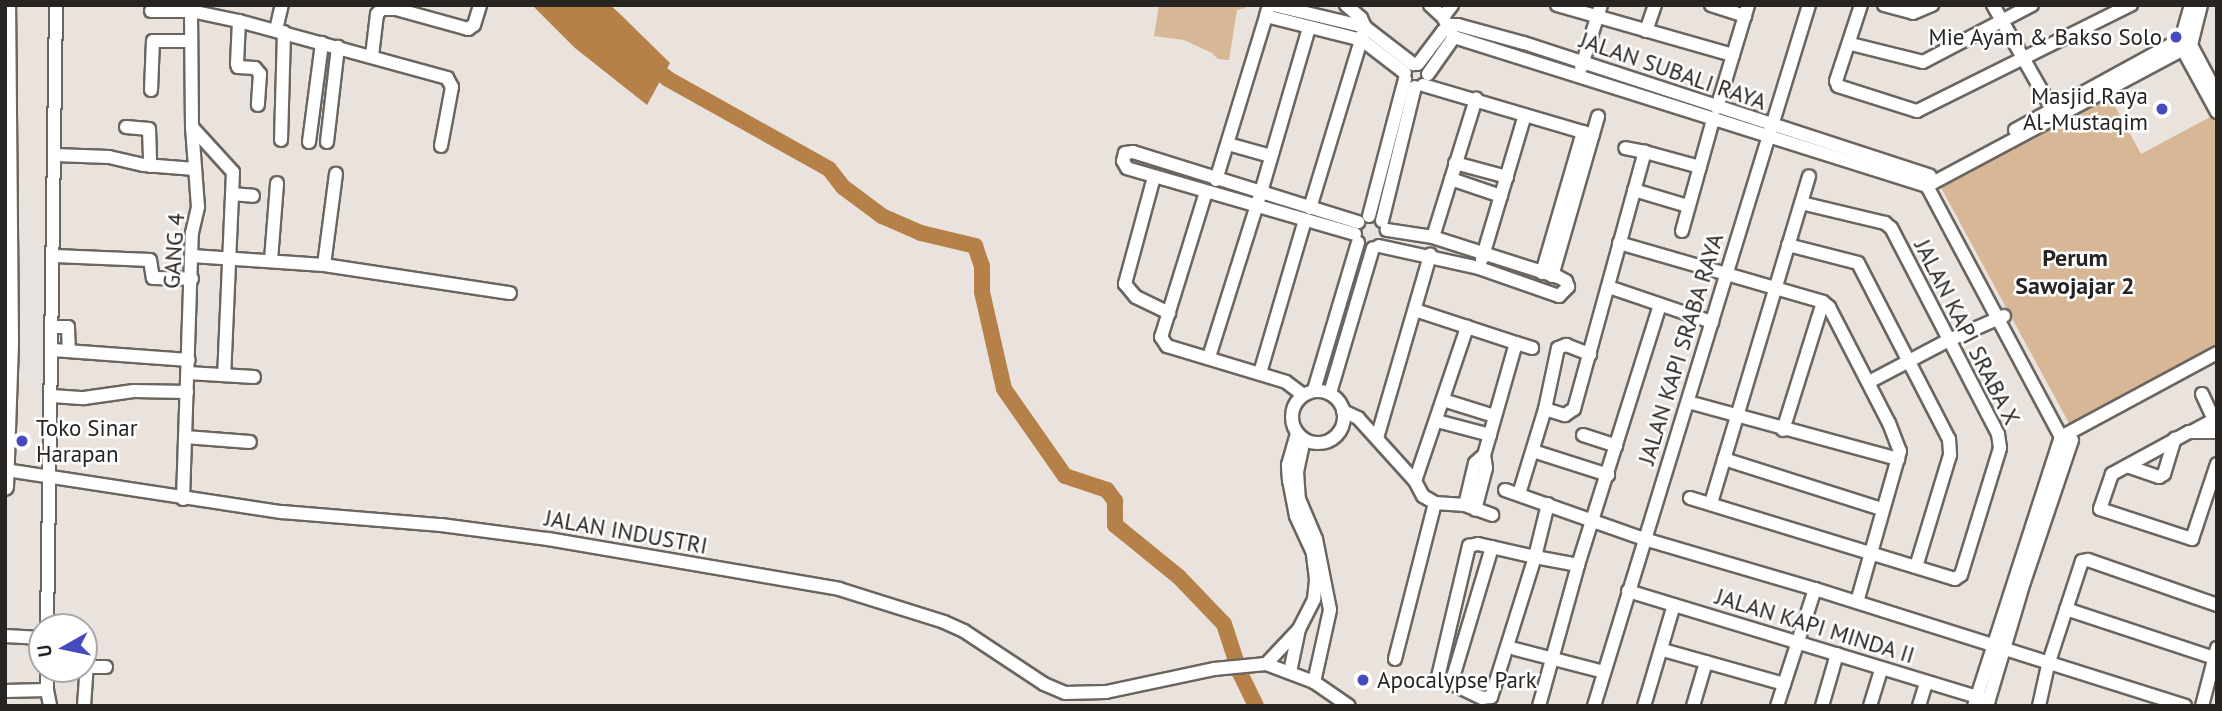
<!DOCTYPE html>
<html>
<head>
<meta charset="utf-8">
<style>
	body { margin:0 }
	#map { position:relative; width:2222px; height:711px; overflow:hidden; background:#eae3dd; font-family:"PT Sans",sans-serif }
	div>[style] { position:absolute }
	.green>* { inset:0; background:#d8b796 }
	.water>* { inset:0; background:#b58149 }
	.river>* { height:16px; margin:-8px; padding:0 8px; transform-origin:8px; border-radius:8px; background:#b58149 }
	.roads { filter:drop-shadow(2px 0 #6b6560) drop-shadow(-2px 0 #6b6560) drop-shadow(0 2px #6b6560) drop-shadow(0 -2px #6b6560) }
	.minor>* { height:12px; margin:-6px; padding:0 6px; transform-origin:6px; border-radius:6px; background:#fff }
	.minor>.ring { margin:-6px; padding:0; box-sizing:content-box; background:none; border:12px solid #fff; border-radius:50% }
	.major>* { height:16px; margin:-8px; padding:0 8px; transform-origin:8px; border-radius:8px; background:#fff }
	.dots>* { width:19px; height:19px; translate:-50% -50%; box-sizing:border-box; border:4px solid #fff; border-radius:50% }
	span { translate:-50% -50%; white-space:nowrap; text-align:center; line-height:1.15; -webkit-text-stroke:5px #fff; paint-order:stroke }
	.poi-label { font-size:23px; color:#272422 }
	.right { translate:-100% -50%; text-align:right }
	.left { translate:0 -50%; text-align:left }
	.street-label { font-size:23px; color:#272422 }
	.neighbourhood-label { font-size:24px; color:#272422; font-weight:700 }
	.frame { position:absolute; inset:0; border:7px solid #272422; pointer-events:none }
	.north { position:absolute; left:28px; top:613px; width:70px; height:70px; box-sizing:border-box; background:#fff; border:2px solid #a9a7a7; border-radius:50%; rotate:261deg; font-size:19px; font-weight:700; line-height:28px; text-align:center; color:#272422 }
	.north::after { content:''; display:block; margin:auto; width:24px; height:32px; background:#474abf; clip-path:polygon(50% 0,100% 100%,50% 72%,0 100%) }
</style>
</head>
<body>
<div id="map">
	<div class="green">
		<div style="clip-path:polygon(1159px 5px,1246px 5px,1245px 8px,1237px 10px,1229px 60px,1218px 59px,1212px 53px,1184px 40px,1154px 36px)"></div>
		<div style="clip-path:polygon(2109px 95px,2141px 154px,2212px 116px,2217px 125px,2217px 348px,2070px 425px,1939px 184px)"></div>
	</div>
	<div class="water">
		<div style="clip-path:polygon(532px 5px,610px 5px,619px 13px,670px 63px,647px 105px,575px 48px)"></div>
	</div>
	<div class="river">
		<div style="left:647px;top:62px;width:27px;rotate:39deg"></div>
		<div style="left:668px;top:79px;width:184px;rotate:29.2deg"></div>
		<div style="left:829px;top:169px;width:23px;rotate:52deg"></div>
		<div style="left:843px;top:187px;width:49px;rotate:36.6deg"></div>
		<div style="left:882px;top:216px;width:43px;rotate:23.6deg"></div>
		<div style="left:921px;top:233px;width:56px;rotate:13.5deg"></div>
		<div style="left:975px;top:246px;width:21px;rotate:71deg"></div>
		<div style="left:982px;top:266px;width:26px;rotate:90deg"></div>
		<div style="left:982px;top:292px;width:99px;rotate:77.2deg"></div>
		<div style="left:1004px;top:389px;width:106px;rotate:55deg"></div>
		<div style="left:1065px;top:476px;width:44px;rotate:18.4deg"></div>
		<div style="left:1107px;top:490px;width:14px;rotate:54deg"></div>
		<div style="left:1115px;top:501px;width:24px;rotate:90deg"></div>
		<div style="left:1115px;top:525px;width:82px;rotate:39.1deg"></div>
		<div style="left:1179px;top:577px;width:65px;rotate:46.2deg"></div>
		<div style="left:1224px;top:624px;width:52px;rotate:71.9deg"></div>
		<div style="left:1240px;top:673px;width:37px;rotate:64deg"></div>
	</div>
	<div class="roads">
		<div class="minor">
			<div style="left:1269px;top:5px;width:11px;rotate:105deg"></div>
			<div style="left:1266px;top:16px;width:99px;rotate:14deg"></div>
			<div style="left:1362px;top:40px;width:54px;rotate:37.5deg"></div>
			<div style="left:1273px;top:5px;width:95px;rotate:13.4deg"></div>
			<div style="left:1365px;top:27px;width:61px;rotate:37.6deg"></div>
			<div style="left:1430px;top:5px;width:18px;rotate:43deg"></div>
			<div style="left:1443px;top:17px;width:19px;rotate:62deg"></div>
			<div style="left:1557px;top:5px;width:183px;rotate:15.9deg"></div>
			<div style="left:1711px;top:5px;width:36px;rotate:18deg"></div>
			<div style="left:1861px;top:5px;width:80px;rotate:108.2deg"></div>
			<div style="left:1836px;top:81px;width:5px;rotate:68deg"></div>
			<div style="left:1838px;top:86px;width:83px;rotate:17.6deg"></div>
			<div style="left:1917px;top:111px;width:239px;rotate:-26.4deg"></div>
			<div style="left:1884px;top:5px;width:30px;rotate:15deg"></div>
			<div style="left:1913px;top:13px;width:21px;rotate:-23deg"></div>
			<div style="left:1993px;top:5px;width:125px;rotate:60.4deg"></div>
			<div style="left:2191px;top:5px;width:35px;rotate:106deg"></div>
			<div style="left:2181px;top:39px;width:9px;rotate:84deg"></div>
			<div style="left:2182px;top:48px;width:73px;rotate:61.3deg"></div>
			<div style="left:151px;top:11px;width:40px"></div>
			<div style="left:191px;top:11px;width:49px;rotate:11.8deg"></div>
			<div style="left:239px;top:21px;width:216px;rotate:15.3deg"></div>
			<div style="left:447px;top:78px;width:10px;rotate:61deg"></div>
			<div style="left:452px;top:87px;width:60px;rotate:100.6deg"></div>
			<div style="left:1443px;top:17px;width:15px;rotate:-53deg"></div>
			<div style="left:239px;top:21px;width:43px;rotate:92.7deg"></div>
			<div style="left:237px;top:64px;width:3px;rotate:72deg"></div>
			<div style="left:238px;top:67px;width:17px;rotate:3deg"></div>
			<div style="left:255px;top:68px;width:8px;rotate:50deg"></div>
			<div style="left:260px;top:74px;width:31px;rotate:94deg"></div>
			<div style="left:276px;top:30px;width:26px;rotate:-77deg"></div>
			<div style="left:1646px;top:31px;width:28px;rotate:-71deg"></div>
			<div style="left:1851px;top:44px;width:74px;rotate:14deg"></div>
			<div style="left:1923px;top:62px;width:123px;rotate:-27.6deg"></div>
			<div style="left:2191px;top:45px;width:55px;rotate:62deg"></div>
			<div style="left:2191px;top:45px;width:41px;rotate:-76deg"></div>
			<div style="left:372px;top:56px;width:42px;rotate:-83.2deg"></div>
			<div style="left:377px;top:14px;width:7px;rotate:-45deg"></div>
			<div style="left:382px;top:9px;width:14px"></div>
			<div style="left:396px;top:9px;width:75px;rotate:15.5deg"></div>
			<div style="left:468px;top:29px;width:7px;rotate:-34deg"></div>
			<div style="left:474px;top:25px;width:21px;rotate:-73deg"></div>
			<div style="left:1418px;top:64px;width:41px;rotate:-52.9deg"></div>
			<div style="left:1443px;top:31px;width:10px;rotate:-37deg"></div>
			<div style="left:1451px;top:25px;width:7px"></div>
			<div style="left:1458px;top:25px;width:68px;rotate:15.3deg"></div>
			<div style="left:1524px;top:43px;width:427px;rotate:18.1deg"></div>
			<div style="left:1581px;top:68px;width:66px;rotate:-72.4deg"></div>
			<div style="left:1428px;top:74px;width:45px;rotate:-54.9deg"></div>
			<div style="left:1454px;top:37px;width:496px;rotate:17.5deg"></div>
			<div style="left:1927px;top:186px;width:299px;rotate:-28.1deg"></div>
			<div style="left:1423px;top:85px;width:177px;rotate:16.4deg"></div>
			<div style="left:151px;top:90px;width:49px;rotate:-87.7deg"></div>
			<div style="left:153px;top:41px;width:38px"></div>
			<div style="left:1717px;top:108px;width:108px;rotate:-73.2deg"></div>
			<div style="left:126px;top:127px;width:23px;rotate:5deg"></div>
			<div style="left:149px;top:129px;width:37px;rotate:88deg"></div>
			<div style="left:192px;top:127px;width:61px;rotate:47.7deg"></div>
			<div style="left:233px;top:172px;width:203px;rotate:92.5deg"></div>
			<div style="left:2015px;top:130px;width:189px;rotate:-28.7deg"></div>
			<div style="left:2181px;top:39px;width:12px;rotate:31deg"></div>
			<div style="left:281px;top:140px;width:108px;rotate:-88.4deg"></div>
			<div style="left:309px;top:142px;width:100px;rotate:-82.5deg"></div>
			<div style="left:327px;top:142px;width:96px;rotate:-83.4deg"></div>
			<div style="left:1228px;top:144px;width:45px;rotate:15.6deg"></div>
			<div style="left:1645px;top:152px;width:57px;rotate:15.3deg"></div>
			<div style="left:55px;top:155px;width:54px;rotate:2.1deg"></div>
			<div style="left:109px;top:157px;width:36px;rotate:13deg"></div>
			<div style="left:144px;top:165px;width:51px;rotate:4.5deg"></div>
			<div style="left:1455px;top:163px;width:54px;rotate:15.1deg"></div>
			<div style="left:1154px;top:177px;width:111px;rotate:105.2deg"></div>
			<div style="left:1125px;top:284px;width:17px;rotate:50deg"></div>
			<div style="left:1136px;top:297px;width:37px;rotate:26deg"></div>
			<div style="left:1930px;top:178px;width:9px;rotate:111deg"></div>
			<div style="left:1927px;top:186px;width:285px;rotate:61.9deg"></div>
			<div style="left:2061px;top:437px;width:11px;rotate:15deg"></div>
			<div style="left:1451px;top:179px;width:53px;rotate:18.8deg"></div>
			<div style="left:1216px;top:180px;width:171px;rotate:-73deg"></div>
			<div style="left:1634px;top:190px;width:56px;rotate:16.5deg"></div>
			<div style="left:1206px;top:192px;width:152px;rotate:107.2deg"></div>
			<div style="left:1161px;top:337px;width:11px;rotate:56deg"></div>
			<div style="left:1167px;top:346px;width:124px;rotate:16.8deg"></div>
			<div style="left:1286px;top:382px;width:21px;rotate:37deg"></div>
			<div style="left:232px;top:194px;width:21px;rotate:5deg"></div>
			<div style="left:1310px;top:208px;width:189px;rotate:-73.1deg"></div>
			<div style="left:1365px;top:27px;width:10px;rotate:-114deg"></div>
			<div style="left:1361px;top:18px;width:20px;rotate:-139deg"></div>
			<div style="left:1369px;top:216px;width:142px;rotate:-75.3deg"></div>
			<div style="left:1382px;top:221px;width:138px;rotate:-76.2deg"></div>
			<div style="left:1682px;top:231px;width:115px;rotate:-74.4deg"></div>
			<div style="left:1355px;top:234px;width:237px;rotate:-163.9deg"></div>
			<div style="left:1127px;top:168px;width:8px;rotate:-120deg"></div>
			<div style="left:1123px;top:161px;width:8px;rotate:-76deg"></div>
			<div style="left:1125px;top:153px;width:8px;rotate:-7deg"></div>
			<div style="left:1133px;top:152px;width:236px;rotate:17.3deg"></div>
			<div style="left:1433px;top:237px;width:145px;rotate:-72.7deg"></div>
			<div style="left:1619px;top:243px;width:212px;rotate:16.1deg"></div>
			<div style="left:1823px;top:302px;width:8px;rotate:40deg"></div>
			<div style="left:1829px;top:307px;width:131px;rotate:62.7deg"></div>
			<div style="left:1889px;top:423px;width:30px;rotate:69deg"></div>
			<div style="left:1900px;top:451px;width:157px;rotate:105.9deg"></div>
			<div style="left:1788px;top:245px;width:72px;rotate:14.4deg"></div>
			<div style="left:1858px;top:263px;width:198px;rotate:62.7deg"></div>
			<div style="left:1949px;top:439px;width:16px;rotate:86deg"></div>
			<div style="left:1950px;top:455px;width:117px;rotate:106.9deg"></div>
			<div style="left:1379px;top:246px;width:102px;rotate:12.4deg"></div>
			<div style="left:1479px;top:268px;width:85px;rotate:19.3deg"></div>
			<div style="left:1559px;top:296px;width:13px;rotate:-45deg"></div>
			<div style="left:1568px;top:287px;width:6px;rotate:-108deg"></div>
			<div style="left:1566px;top:281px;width:9px;rotate:-153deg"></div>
			<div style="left:1558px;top:277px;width:131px;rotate:-162.3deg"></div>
			<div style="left:1433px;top:237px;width:47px;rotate:-171.3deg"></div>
			<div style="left:55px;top:256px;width:95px;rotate:2.4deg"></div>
			<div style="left:150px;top:260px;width:18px;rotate:81deg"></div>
			<div style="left:153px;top:278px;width:39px;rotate:1deg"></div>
			<div style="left:192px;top:256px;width:132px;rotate:3.9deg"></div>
			<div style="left:324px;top:265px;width:188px;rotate:8.6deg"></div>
			<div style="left:1482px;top:259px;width:150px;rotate:-73.4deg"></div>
			<div style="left:271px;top:260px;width:77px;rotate:-85.5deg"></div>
			<div style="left:324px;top:265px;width:92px;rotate:-82.5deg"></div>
			<div style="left:1542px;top:273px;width:147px;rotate:-73.8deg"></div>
			<div style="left:1552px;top:276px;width:166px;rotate:-73.9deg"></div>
			<div style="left:1609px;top:287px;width:109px;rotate:18.8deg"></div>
			<div style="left:1415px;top:310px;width:106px;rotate:18.1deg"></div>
			<div style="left:1516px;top:343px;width:116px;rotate:105.9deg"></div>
			<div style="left:53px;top:327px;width:15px"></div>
			<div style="left:68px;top:327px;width:23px;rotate:88deg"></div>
			<div style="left:1516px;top:343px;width:17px;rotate:17deg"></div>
			<div style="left:53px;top:350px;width:136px;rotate:4.2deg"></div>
			<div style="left:1209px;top:357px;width:173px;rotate:-72.5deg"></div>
			<div style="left:1261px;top:192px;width:171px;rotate:-73.7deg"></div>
			<div style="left:188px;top:373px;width:66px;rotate:3.5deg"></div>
			<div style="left:1260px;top:373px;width:159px;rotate:-73.6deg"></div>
			<div style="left:1869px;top:382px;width:90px;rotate:-27.7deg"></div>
			<div style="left:1949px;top:340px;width:60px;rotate:-23.6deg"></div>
			<div style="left:1314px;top:390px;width:154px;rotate:-73.4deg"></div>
			<div class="ring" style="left:1292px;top:391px;width:40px;height:40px"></div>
			<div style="left:1330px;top:393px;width:151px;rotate:-73.5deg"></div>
			<div style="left:2202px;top:394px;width:29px;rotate:65deg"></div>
			<div style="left:52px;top:396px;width:32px;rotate:4deg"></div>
			<div style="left:84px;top:398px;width:50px;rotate:-8deg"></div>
			<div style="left:134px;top:391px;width:53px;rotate:1.1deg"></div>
			<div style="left:1443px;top:400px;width:53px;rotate:17.4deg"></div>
			<div style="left:1688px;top:402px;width:218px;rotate:15.2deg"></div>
			<div style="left:1545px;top:409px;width:21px;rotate:17deg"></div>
			<div style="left:1565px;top:415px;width:11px;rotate:-34deg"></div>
			<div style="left:1574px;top:409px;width:267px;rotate:-74.6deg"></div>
			<div style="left:1645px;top:152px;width:20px;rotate:-169deg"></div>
			<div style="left:1343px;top:411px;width:17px;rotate:25deg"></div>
			<div style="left:1358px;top:418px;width:85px;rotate:47.9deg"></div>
			<div style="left:1415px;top:481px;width:17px;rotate:62deg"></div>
			<div style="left:1423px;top:496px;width:14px;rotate:30deg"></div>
			<div style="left:1435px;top:503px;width:161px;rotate:104.4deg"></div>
			<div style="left:1437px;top:421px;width:55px;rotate:14.8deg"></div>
			<div style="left:1783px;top:430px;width:134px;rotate:-72.6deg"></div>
			<div style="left:2193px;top:431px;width:27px;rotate:-28deg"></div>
			<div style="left:2217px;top:432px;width:28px;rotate:180deg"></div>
			<div style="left:2189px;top:432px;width:88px;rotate:151.4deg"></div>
			<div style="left:2112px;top:474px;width:37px;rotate:109deg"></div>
			<div style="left:2100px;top:509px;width:97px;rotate:18.1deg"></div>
			<div style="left:2192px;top:539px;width:79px;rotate:-71.6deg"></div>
			<div style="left:1583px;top:435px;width:35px;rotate:18deg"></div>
			<div style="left:185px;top:437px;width:65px;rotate:4.4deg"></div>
			<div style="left:1377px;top:438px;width:191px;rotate:-73.8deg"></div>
			<div style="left:1304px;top:439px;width:34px;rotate:102deg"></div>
			<div style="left:1297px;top:472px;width:27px;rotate:86deg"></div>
			<div style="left:1299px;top:499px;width:43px;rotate:67deg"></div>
			<div style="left:1316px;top:539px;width:72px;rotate:78.8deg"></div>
			<div style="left:1330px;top:610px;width:74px;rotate:102.5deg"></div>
			<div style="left:1533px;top:451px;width:79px;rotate:17.7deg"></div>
			<div style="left:1724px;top:459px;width:166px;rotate:17.6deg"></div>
			<div style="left:2127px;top:466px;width:34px;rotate:19deg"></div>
			<div style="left:2159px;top:477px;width:6px;rotate:-31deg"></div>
			<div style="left:2164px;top:474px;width:37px;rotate:-73deg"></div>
			<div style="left:6px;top:470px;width:279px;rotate:8.7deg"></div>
			<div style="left:282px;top:512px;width:160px;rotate:4.7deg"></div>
			<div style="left:441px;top:525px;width:108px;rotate:7.5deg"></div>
			<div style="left:548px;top:539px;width:295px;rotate:9.7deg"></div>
			<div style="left:839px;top:589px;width:110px;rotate:17.4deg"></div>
			<div style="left:944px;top:622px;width:22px;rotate:24deg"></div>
			<div style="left:964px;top:631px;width:96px;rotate:33.5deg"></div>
			<div style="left:1044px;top:684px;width:23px;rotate:23deg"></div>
			<div style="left:1065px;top:693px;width:41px;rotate:-1.4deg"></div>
			<div style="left:1106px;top:692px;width:110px;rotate:-12deg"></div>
			<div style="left:1214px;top:669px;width:52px;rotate:-5.5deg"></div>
			<div style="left:1266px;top:664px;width:51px;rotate:20.6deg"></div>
			<div style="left:1314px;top:682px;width:42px;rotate:34.4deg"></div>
			<div style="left:1415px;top:481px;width:163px;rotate:-71.3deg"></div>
			<div style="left:1505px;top:490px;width:147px;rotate:19.4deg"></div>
			<div style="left:1644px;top:539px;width:178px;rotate:16.3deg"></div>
			<div style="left:1815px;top:589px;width:388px;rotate:17.5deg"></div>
			<div style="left:1519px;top:494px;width:89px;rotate:-73deg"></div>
			<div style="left:1545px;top:409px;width:62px;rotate:-78deg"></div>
			<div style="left:1558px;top:348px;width:9px;rotate:-21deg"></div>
			<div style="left:1566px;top:345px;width:26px;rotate:21deg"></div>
			<div style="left:1690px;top:498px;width:277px;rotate:17deg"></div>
			<div style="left:1955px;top:579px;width:7px;rotate:-34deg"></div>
			<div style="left:1961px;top:575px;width:133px;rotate:-72.9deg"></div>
			<div style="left:2000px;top:448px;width:14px;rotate:-98deg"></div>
			<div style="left:1998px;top:434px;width:232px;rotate:-117.4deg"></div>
			<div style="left:1891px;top:228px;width:8px;rotate:-140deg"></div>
			<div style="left:1885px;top:223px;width:86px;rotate:-166.6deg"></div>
			<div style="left:183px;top:499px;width:266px;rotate:-88.1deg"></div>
			<div style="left:192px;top:233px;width:27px;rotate:-77deg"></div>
			<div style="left:198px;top:207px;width:80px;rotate:-94.3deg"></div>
			<div style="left:192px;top:127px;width:122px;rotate:-90.5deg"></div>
			<div style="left:1435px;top:503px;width:30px;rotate:4deg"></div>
			<div style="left:1465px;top:505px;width:29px;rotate:20deg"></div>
			<div style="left:1711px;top:503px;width:341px;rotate:-73.3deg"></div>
			<div style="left:1548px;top:504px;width:55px;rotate:103.8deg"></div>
			<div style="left:1535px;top:557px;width:147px;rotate:107.4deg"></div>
			<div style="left:1491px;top:697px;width:9px;rotate:174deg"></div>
			<div style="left:1482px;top:698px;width:49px;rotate:-154.5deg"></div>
			<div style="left:1438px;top:677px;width:135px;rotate:-76.7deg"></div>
			<div style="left:1469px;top:546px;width:9px;rotate:-13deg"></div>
			<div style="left:1478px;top:544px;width:58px;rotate:12.8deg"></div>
			<div style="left:1535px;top:557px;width:44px;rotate:10.5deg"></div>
			<div style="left:1465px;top:505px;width:43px;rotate:-76.6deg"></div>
			<div style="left:1475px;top:463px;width:12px;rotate:-42deg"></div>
			<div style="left:1484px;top:455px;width:13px;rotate:81deg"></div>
			<div style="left:1486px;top:468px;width:43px;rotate:104.7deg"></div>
			<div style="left:1628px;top:591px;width:377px;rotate:16.9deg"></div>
			<div style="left:2066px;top:609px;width:159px;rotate:18.3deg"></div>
			<div style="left:47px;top:627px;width:622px;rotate:-89.17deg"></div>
			<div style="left:5px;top:636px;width:37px;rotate:3deg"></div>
			<div style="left:1515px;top:649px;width:92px;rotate:14.5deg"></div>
			<div style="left:1663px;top:650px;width:126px;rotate:15.7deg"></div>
			<div style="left:1266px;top:664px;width:48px;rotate:-46.7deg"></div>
			<div style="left:84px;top:667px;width:22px"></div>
			<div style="left:1290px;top:672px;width:44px;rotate:-78.2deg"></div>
			<div style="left:1299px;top:629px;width:34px;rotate:-63deg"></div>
			<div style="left:1314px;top:599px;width:20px;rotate:-84deg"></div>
			<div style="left:1316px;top:579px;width:26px;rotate:-97deg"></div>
			<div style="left:1313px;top:553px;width:41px;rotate:-114.7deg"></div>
			<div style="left:1296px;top:516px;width:36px;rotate:-101deg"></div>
			<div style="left:1289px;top:481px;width:16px;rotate:-94deg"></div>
			<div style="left:1288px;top:465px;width:32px;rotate:-74deg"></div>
			<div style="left:1451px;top:684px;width:143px;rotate:-73.3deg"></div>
			<div style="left:47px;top:690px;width:21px;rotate:-90deg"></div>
			<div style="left:5px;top:691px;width:42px;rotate:-1.4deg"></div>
			<div style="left:47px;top:690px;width:16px;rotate:79deg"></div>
			<div style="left:84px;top:706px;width:39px;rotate:-86deg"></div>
			<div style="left:1539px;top:706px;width:146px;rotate:-74.5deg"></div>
			<div style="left:1578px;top:565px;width:273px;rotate:-72.5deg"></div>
			<div style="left:1594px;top:706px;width:733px;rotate:-72.95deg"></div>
			<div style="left:1644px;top:706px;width:105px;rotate:-73.5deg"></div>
			<div style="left:1693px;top:706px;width:46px;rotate:-73.5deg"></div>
			<div style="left:1777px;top:706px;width:123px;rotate:-72deg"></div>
			<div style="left:1822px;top:706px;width:54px;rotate:-73.9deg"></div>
			<div style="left:1870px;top:706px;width:39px;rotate:-73deg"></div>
			<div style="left:1919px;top:706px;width:24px;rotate:-73deg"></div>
			<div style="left:1974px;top:706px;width:283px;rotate:-72.1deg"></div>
			<div style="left:2061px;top:437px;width:177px;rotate:-28.3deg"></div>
			<div style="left:1987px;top:706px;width:129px;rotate:-73.4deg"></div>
			<div style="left:2024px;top:582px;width:150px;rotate:-71.3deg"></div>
			<div style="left:2039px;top:706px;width:42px;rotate:-77.6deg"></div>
			<div style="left:2048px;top:665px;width:109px;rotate:-71.9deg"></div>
			<div style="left:2082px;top:561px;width:6px;rotate:-9deg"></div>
			<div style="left:2088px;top:560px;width:137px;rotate:19.2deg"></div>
			<div style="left:2202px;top:706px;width:60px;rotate:-75.5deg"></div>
		</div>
		<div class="major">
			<div style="left:5px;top:487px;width:145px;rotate:-88deg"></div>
			<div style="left:10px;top:342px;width:337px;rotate:-90.5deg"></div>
		</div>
	</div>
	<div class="dots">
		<div style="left:2176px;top:37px;background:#474abf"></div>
		<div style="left:2162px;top:109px;background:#474abf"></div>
		<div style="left:22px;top:441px;background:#474abf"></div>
		<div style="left:1363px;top:680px;background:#474abf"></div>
	</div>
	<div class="poi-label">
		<span class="right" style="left:2162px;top:37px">Mie Ayam &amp; Bakso Solo</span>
		<span class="right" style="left:2148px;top:109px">Masjid Raya<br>Al-Mustaqim</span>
		<span class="left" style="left:36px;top:441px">Toko Sinar<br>Harapan</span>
		<span class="left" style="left:1377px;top:680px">Apocalypse Park</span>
	</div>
	<div class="street-label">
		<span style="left:1673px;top:71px;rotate:19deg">JALAN SUBALI RAYA</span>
		<span style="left:174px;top:251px;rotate:-86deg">GANG 4</span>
		<span style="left:1967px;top:332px;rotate:63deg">JALAN KAPI SRABA X</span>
		<span style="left:1681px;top:349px;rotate:-73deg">JALAN KAPI SRABA RAYA</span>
		<span style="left:626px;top:532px;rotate:10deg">JALAN INDUSTRI</span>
		<span style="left:1815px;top:626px;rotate:17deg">JALAN KAPI MINDA II</span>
	</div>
	<div class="neighbourhood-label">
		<span style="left:2075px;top:272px">Perum<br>Sawojajar 2</span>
	</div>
	<div class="frame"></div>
	<div class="north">U</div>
</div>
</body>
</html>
